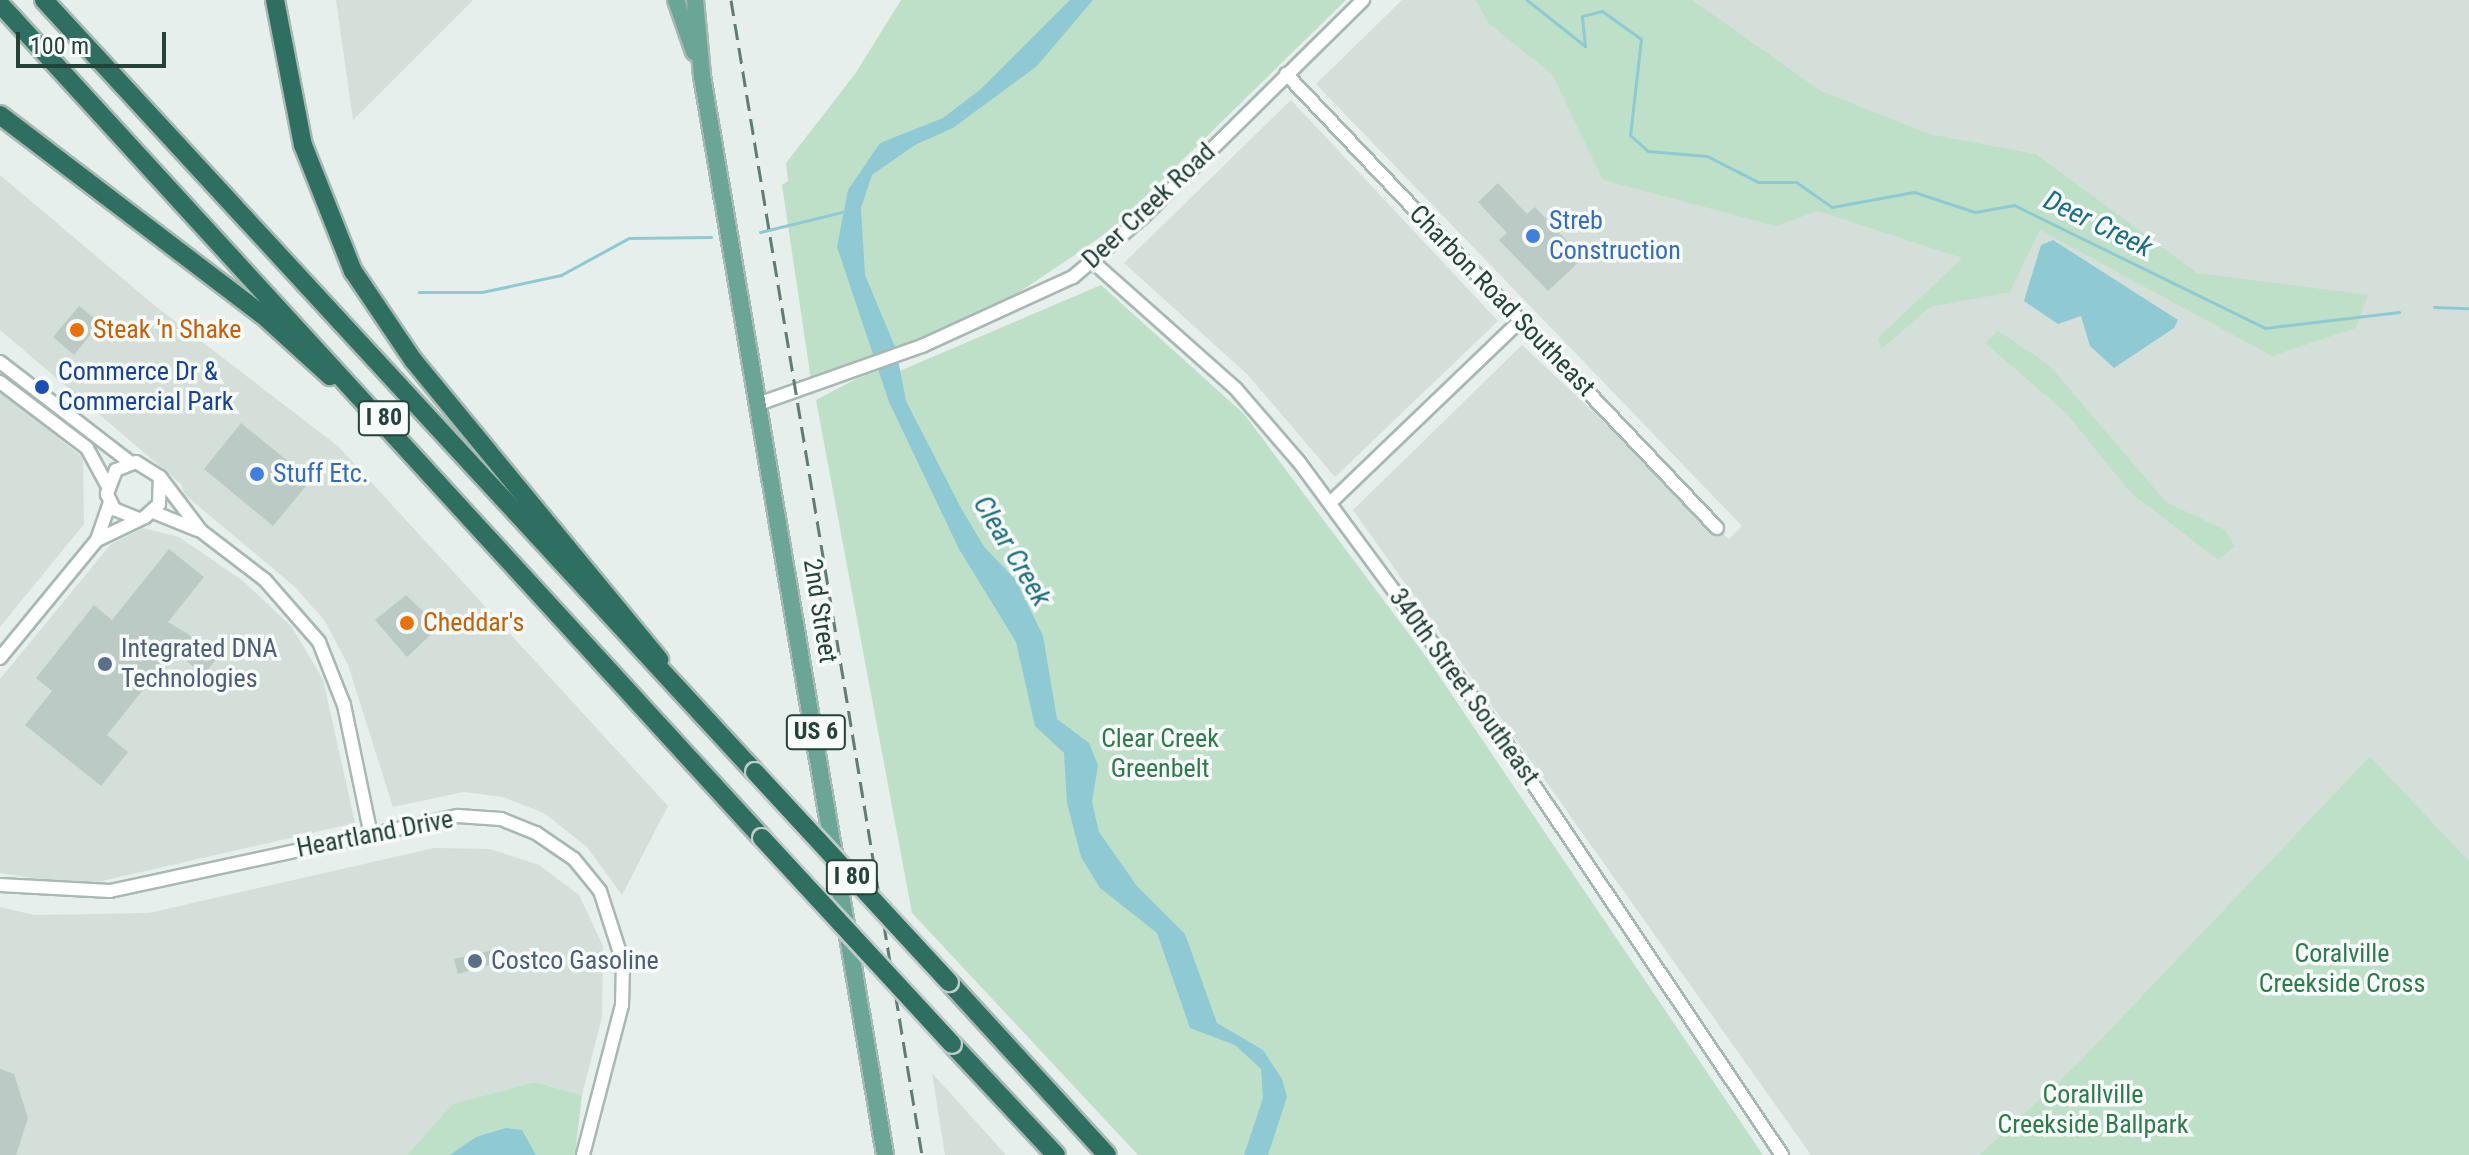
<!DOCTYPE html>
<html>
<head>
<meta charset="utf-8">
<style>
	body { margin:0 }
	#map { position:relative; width:2469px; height:1155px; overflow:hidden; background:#e6efeb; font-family:"Roboto Condensed",sans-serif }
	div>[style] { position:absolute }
	.built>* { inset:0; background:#d4dfda }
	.green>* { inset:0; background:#bfe0c8 }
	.water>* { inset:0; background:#8ec9d4 }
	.stream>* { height:3px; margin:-1.5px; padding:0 1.5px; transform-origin:1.5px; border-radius:1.5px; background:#8ec9d4 }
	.building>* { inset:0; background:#bbcac4 }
	.roads { filter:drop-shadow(2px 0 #a8b8b2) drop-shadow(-2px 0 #a8b8b2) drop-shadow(0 2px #a8b8b2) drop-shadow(0 -2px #a8b8b2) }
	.minor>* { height:12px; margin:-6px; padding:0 6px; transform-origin:6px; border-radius:6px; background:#fff }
	.major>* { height:16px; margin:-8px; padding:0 8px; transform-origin:8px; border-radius:8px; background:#6aa596 }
	.highway>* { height:18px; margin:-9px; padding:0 9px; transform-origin:9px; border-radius:9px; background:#2f6f62 }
	.rail>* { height:3px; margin-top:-1.5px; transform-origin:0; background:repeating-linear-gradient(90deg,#5f7d75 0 16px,transparent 0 24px) }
	.bridges { filter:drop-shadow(2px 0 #c2cac8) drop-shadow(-2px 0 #c2cac8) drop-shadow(0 2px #c2cac8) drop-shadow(0 -2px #c2cac8) }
	.highway-bridge>* { height:18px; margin:-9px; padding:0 9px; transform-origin:9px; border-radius:9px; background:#2f6f62 }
	.dots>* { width:22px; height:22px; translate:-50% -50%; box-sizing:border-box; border:4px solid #f7fbf9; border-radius:50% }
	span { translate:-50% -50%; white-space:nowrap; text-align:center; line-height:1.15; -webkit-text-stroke:7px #f7fbf9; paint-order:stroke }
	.shield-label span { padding:2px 6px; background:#f7fbf9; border:2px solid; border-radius:6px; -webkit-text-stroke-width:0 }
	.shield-label { font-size:24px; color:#24423a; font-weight:700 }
	.street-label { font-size:26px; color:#24423a }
	.shop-label { font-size:26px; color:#366cbe }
	.left { translate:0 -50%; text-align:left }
	.food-label { font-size:26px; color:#c56008 }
	.transit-label { font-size:26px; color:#164399 }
	.service-label { font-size:26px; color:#4e5e75 }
	.park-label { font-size:26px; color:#2d7a4b }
	.water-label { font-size:28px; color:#1c6f80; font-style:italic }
	.scale { position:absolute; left:16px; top:32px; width:150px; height:36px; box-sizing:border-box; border:4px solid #24423a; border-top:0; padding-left:10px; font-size:24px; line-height:28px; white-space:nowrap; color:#24423a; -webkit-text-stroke:6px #f7fbf9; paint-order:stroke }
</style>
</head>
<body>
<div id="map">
	<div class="built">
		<div style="clip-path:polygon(336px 0,473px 0,353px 120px)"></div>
		<div style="clip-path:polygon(1402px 0,2469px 0,2469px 861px,2370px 756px,2077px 1064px,1979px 1155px,1811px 1155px,1353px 510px,1522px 345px,1729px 539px,1742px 526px,1316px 84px)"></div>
		<div style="clip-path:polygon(1291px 100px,1498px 321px,1335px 477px,1248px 375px,1124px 263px)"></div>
		<div style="clip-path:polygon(0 175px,154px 305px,339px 447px,668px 806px,622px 895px,587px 847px,544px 813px,503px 797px,464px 792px,393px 807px,348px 665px,325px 621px,294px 586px,185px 495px,181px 484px,0 330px)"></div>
		<div style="clip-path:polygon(0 390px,83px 458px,84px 524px,0 627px)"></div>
		<div style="clip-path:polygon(143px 528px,179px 537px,243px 581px,291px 626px,323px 679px,355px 823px,80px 886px,0 873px,0 679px,111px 544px)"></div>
		<div style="clip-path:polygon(434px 848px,490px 849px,539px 865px,579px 895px,603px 946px,602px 1017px,582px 1095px,535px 1082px,454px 1104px,407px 1155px,0 1155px,0 907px,34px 915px,149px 913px)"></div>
		<div style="clip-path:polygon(932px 1073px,1006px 1155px,945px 1155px)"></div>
	</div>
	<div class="green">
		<div style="clip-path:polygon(901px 0,1346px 0,1113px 228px,1079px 252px,997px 307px,896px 349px,892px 339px,876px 356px,811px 380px,782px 185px,788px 181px,786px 163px,855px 74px)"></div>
		<div style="clip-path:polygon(1476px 0,1692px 0,1821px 91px,1929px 134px,2036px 154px,2197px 273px,2368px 295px,2356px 328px,2272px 356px,2040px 230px,2010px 292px,1930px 307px,1881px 349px,1878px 338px,1962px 258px,1818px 211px,1776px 226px,1603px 180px,1552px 74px,1488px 23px)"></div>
		<div style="clip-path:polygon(1101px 285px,1244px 414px,1427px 658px,1763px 1155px,1138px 1155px,912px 913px,816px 400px,858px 378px,880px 370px,883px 378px)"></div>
		<div style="clip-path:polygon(1998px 331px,2049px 365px,2166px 502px,2225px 530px,2235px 547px,2218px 560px,2130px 492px,2066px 413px,1985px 343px)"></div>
		<div style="clip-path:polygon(2370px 756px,2469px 861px,2469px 1155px,1979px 1155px,2077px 1064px)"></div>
		<div style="clip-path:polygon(535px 1082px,582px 1095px,575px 1155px,407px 1155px,453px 1104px)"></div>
	</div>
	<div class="water">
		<div style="clip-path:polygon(1070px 0,1093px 0,1037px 66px,953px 128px,915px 145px,872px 175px,861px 208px,865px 275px,896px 349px,906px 401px,962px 510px,985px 548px,1016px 580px,1043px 636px,1057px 719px,1089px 743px,1098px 765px,1092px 802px,1099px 832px,1137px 886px,1185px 934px,1217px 1023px,1263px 1050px,1282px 1079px,1287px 1097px,1268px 1155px,1244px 1155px,1263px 1098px,1261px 1069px,1235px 1045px,1190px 1028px,1157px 933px,1100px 888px,1081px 857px,1067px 803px,1064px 753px,1035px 726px,1016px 642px,959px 549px,889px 402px,837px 247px,848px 190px,880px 143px,943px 118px,981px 89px)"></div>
		<div style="clip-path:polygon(2053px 240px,2178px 320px,2174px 328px,2114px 368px,2090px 346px,2081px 316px,2058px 324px,2024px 301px,2041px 245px)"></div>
		<div style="clip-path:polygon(506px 1128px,522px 1130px,536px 1155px,450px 1155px,476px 1137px)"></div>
	</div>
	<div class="stream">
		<div style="left:1527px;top:0;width:74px;rotate:38.4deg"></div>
		<div style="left:1585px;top:46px;width:30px;rotate:-96deg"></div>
		<div style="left:1582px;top:16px;width:21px;rotate:-14deg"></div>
		<div style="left:1602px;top:11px;width:48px;rotate:35.7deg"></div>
		<div style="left:1641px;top:39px;width:97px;rotate:96.5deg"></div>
		<div style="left:1630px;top:135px;width:24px;rotate:42deg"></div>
		<div style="left:1648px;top:151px;width:59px;rotate:4.8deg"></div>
		<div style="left:1707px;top:156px;width:57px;rotate:27deg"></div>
		<div style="left:1758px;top:182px;width:38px"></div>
		<div style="left:1796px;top:182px;width:44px;rotate:34.8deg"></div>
		<div style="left:1832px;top:207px;width:83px;rotate:-10.4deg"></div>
		<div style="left:1914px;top:192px;width:64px;rotate:18.2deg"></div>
		<div style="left:1975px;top:212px;width:40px;rotate:-10deg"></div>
		<div style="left:2014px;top:205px;width:280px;rotate:26.1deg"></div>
		<div style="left:2265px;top:328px;width:135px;rotate:-6.8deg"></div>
		<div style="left:760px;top:232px;width:84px;rotate:-13.7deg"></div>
		<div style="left:419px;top:292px;width:63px"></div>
		<div style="left:482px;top:292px;width:81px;rotate:-12.1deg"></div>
		<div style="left:561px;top:275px;width:77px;rotate:-28.6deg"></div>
		<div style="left:629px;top:238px;width:82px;rotate:-0.7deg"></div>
		<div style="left:2434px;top:307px;width:35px;rotate:2deg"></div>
	</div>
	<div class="building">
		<div style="clip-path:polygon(1498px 183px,1527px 214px,1535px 207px,1583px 258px,1548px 291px,1499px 240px,1507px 233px,1478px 202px)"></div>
		<div style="clip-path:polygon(79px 306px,100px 323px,74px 355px,53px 337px)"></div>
		<div style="clip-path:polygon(241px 423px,311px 480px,273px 526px,204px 469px)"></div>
		<div style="clip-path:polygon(169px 549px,204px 577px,168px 622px,220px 654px,204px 675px,174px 651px,107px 735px,128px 752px,101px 786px,25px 725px,52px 691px,36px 678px,94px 605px,112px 620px)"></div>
		<div style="clip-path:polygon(406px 595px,439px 627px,407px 657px,375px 620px)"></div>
		<div style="clip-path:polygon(493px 950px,496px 963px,458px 974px,454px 959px)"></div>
		<div style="clip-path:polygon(0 1069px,14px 1074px,28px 1118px,16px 1155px,0 1155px)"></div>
	</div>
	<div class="roads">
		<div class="minor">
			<div style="left:1286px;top:74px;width:626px;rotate:46.49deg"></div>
			<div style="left:1093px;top:262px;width:191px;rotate:41.6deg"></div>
			<div style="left:1236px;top:389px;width:96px;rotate:49.2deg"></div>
			<div style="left:1299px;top:462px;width:337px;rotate:53.6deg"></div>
			<div style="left:1499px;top:733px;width:508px;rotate:56.15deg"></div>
			<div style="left:0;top:362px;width:165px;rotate:37.6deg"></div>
			<div style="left:0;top:382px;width:109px;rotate:37.2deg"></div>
			<div style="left:87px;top:448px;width:42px;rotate:61.6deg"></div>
			<div style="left:761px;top:403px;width:171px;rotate:-19.5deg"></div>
			<div style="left:922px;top:346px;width:166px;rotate:-24.6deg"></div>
			<div style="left:1073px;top:277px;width:92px;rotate:-40.6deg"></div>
			<div style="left:1143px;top:217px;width:309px;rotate:-44.6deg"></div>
			<div style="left:160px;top:477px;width:68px;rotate:52.8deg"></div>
			<div style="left:201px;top:531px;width:81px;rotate:37.4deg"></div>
			<div style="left:265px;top:580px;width:82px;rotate:48.9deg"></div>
			<div style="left:319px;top:642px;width:68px;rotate:68.4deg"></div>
			<div style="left:344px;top:705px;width:129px;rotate:78.3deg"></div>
			<div style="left:1330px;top:503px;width:263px;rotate:-43.8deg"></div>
			<div style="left:153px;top:512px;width:48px;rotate:21.8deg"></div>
			<div style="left:97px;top:540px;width:40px;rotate:-71.1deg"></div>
			<div style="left:0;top:658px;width:153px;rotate:-50.6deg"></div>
			<div style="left:97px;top:540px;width:53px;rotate:-25.6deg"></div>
			<div style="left:145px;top:517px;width:19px;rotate:-43deg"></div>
			<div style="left:159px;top:504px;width:27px;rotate:-88deg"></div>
			<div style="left:160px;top:477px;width:28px;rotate:-148deg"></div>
			<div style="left:136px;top:462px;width:22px;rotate:158deg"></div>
			<div style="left:116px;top:470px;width:26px;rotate:111deg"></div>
			<div style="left:107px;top:494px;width:17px;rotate:65deg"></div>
			<div style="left:114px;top:509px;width:24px;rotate:22deg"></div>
			<div style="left:0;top:885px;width:110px;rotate:3.1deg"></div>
			<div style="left:110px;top:891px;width:356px;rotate:-12.2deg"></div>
			<div style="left:458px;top:816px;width:43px;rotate:4deg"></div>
			<div style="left:501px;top:819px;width:38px;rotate:22deg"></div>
			<div style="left:536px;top:833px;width:46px;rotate:34.4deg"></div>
			<div style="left:574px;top:859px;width:41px;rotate:50.9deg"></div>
			<div style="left:600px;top:891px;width:75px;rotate:72.1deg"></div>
			<div style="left:623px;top:962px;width:43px;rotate:91.3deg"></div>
			<div style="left:622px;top:1005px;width:155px;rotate:104.6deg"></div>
		</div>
		<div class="major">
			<div style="left:676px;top:0;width:55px;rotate:70.9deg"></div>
			<div style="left:695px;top:0;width:76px;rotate:84.7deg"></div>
			<div style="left:702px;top:76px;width:1094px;rotate:80.37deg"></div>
		</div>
		<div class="highway">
			<div style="left:44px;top:0;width:1050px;rotate:47.36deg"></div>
			<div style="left:275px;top:0;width:148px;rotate:79.1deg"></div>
			<div style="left:303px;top:145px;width:136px;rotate:68.4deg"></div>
			<div style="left:353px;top:271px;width:107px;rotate:56deg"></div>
			<div style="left:413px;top:360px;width:388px;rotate:50.6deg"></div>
			<div style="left:0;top:4px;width:1130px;rotate:47.58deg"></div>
			<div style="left:0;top:115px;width:330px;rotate:37.3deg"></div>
			<div style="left:263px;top:315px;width:91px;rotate:42.3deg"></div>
			<div style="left:949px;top:982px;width:234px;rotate:47.6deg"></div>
			<div style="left:952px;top:1044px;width:152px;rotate:46.9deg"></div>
		</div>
	</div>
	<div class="rail">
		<div style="left:731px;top:0;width:1171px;rotate:80.61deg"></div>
	</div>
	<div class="bridges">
		<div class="highway-bridge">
			<div style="left:755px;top:772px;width:286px;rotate:47.3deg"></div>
			<div style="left:762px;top:838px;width:280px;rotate:47.3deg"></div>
		</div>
	</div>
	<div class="dots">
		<div style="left:1533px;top:236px;background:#3f7fe0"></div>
		<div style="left:77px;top:330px;background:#e8710a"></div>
		<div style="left:42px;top:387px;background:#1a4fb4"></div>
		<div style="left:257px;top:474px;background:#3f7fe0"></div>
		<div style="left:407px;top:623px;background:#e8710a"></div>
		<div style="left:105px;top:664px;background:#5c6f8a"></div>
		<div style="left:475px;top:961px;background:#5c6f8a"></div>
	</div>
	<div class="shield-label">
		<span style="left:384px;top:418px">I 80</span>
		<span style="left:816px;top:732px">US 6</span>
		<span style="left:852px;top:877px">I 80</span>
	</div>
	<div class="street-label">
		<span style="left:1149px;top:206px;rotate:-43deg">Deer Creek Road</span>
		<span style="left:1502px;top:301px;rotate:46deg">Charbon Road Southeast</span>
		<span style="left:820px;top:611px;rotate:81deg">2nd Street</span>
		<span style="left:1464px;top:687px;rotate:54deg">340th Street Southeast</span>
		<span style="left:375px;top:834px;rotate:-11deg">Heartland Drive</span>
	</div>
	<div class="shop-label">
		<span class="left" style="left:1549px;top:236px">Streb<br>Construction</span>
		<span class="left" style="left:273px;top:474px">Stuff Etc.</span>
	</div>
	<div class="food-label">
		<span class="left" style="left:93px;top:330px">Steak 'n Shake</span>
		<span class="left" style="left:423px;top:623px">Cheddar's</span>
	</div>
	<div class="transit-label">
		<span class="left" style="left:58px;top:387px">Commerce Dr &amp;<br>Commercial Park</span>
	</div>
	<div class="service-label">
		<span class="left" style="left:121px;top:664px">Integrated DNA<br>Technologies</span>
		<span class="left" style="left:491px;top:961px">Costco Gasoline</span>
	</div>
	<div class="park-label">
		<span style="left:1160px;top:754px">Clear Creek<br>Greenbelt</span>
		<span style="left:2342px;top:969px">Coralville<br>Creekside Cross</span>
		<span style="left:2093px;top:1110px">Corallville<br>Creekside Ballpark</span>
	</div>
	<div class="water-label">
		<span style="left:2098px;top:224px;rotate:26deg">Deer Creek</span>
		<span style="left:1012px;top:551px;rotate:59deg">Clear Creek</span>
	</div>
	<div class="scale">100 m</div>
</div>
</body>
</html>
